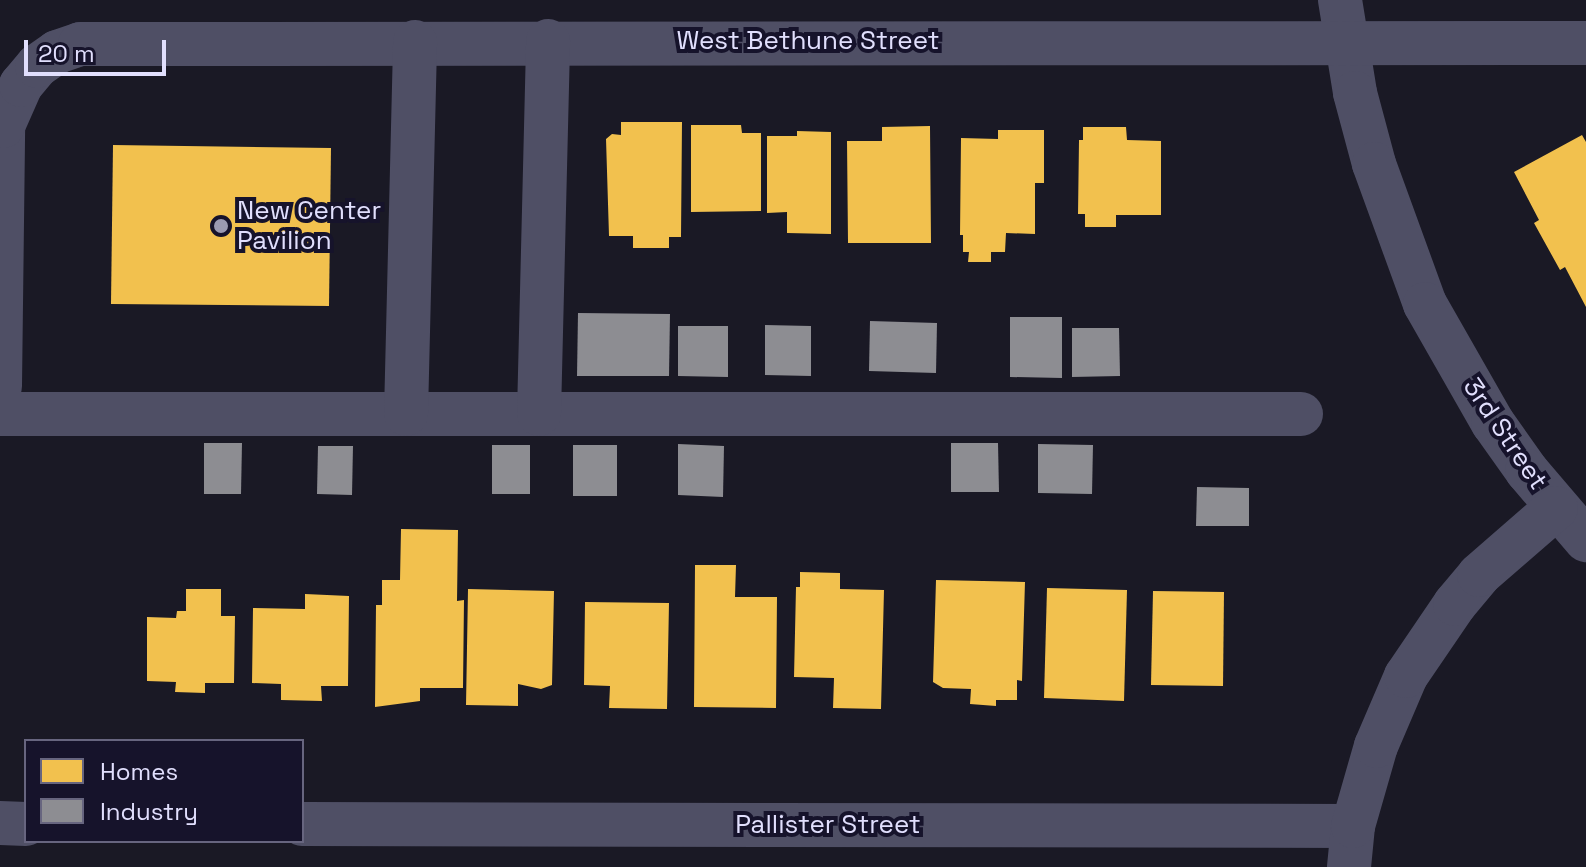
<!DOCTYPE html>
<html>
<head>
<meta charset="utf-8">
<style>
	body { margin:0 }
	#map { position:relative; width:1586px; height:867px; overflow:hidden; background:#1a1925; font-family:"Space Grotesk",sans-serif }
	div>[style] { position:absolute }
	.homes>* { inset:0; background:#f2c14e }
	.industry>* { inset:0; background:#8d8d92 }
	.minor>* { height:44px; margin:-22px; padding:0 22px; transform-origin:22px; border-radius:22px; background:#4f4f65 }
	.dots>* { width:22px; height:22px; translate:-50% -50%; box-sizing:border-box; border:4px solid #16132b; border-radius:50% }
	span { translate:-50% -50%; white-space:nowrap; text-align:center; line-height:1.15; -webkit-text-stroke:8px #16132b; paint-order:stroke }
	.street-label { font-size:26px; color:#e1dffd }
	.poi-label { font-size:26px; color:#e1dffd }
	.left { translate:0 -50%; text-align:left }
	.legend { position:absolute; left:24px; top:739px; width:280px; height:104px; box-sizing:border-box; background:#16132b; border:2px solid #67657f; margin:0; padding:10px 14px; list-style:none; font-size:24px; color:#e1dffd }
	.legend li { display:flex; align-items:center; gap:16px; height:40px }
	.legend b { width:40px; border:2px solid #67657f }
	.scale { position:absolute; left:24px; top:40px; width:142px; height:36px; box-sizing:border-box; border:4px solid #e1dffd; border-top:0; padding-left:10px; font-size:24px; line-height:28px; white-space:nowrap; color:#e1dffd; -webkit-text-stroke:6px #16132b; paint-order:stroke }
</style>
</head>
<body>
<div id="map">
	<div class="homes">
		<div style="clip-path:polygon(621px 122px,682px 122px,681px 237px,669px 237px,669px 248px,633px 248px,633px 236px,609px 236px,606px 139px,612px 134px,621px 135px)"></div>
		<div style="clip-path:polygon(691px 125px,741px 125px,742px 133px,761px 133px,761px 211px,691px 212px)"></div>
		<div style="clip-path:polygon(930px 126px,931px 243px,848px 243px,847px 141px,882px 141px,882px 127px)"></div>
		<div style="clip-path:polygon(1083px 127px,1126px 127px,1127px 140px,1161px 141px,1161px 215px,1116px 215px,1116px 227px,1085px 227px,1085px 214px,1078px 214px,1079px 140px,1083px 140px)"></div>
		<div style="clip-path:polygon(998px 130px,1044px 130px,1044px 183px,1035px 183px,1035px 234px,1006px 233px,1005px 252px,991px 252px,991px 262px,968px 262px,969px 252px,963px 252px,963px 235px,960px 235px,961px 138px,998px 139px)"></div>
		<div style="clip-path:polygon(797px 131px,831px 132px,831px 234px,787px 233px,787px 212px,767px 213px,767px 136px,797px 136px)"></div>
		<div style="clip-path:polygon(1582px 135px,1586px 142px,1586px 307px,1565px 267px,1560px 270px,1534px 223px,1539px 220px,1514px 172px)"></div>
		<div style="clip-path:polygon(113px 145px,331px 148px,329px 306px,111px 304px)"></div>
		<div style="clip-path:polygon(401px 529px,458px 530px,457px 601px,464px 600px,463px 688px,420px 688px,420px 701px,375px 707px,376px 605px,382px 605px,382px 580px,400px 580px)"></div>
		<div style="clip-path:polygon(695px 565px,736px 565px,735px 597px,777px 597px,776px 708px,694px 707px)"></div>
		<div style="clip-path:polygon(800px 572px,840px 573px,840px 589px,884px 590px,881px 709px,833px 708px,834px 678px,794px 677px,796px 587px,800px 587px)"></div>
		<div style="clip-path:polygon(936px 580px,1025px 582px,1022px 681px,1017px 680px,1017px 700px,996px 700px,996px 706px,970px 704px,971px 689px,943px 688px,933px 682px)"></div>
		<div style="clip-path:polygon(1047px 588px,1127px 590px,1124px 701px,1044px 698px)"></div>
		<div style="clip-path:polygon(186px 589px,221px 589px,221px 616px,235px 616px,234px 683px,205px 683px,205px 693px,175px 692px,176px 682px,147px 681px,147px 617px,176px 618px,177px 611px,186px 611px)"></div>
		<div style="clip-path:polygon(468px 589px,554px 591px,552px 685px,541px 689px,518px 684px,518px 706px,466px 705px)"></div>
		<div style="clip-path:polygon(1153px 591px,1224px 592px,1223px 686px,1151px 685px)"></div>
		<div style="clip-path:polygon(305px 594px,349px 596px,348px 686px,321px 686px,322px 701px,281px 700px,281px 684px,252px 683px,253px 608px,305px 609px)"></div>
		<div style="clip-path:polygon(585px 602px,669px 603px,667px 709px,609px 708px,610px 686px,584px 685px)"></div>
	</div>
	<div class="industry">
		<div style="clip-path:polygon(578px 313px,670px 314px,669px 376px,577px 376px)"></div>
		<div style="clip-path:polygon(1010px 317px,1062px 317px,1062px 378px,1010px 377px)"></div>
		<div style="clip-path:polygon(870px 321px,937px 323px,936px 373px,869px 371px)"></div>
		<div style="clip-path:polygon(765px 325px,811px 326px,811px 376px,765px 375px)"></div>
		<div style="clip-path:polygon(678px 326px,728px 326px,728px 377px,678px 376px)"></div>
		<div style="clip-path:polygon(1072px 328px,1119px 328px,1120px 376px,1072px 377px)"></div>
		<div style="clip-path:polygon(204px 443px,242px 443px,241px 494px,204px 494px)"></div>
		<div style="clip-path:polygon(951px 443px,998px 443px,999px 492px,951px 492px)"></div>
		<div style="clip-path:polygon(678px 444px,724px 446px,723px 497px,678px 495px)"></div>
		<div style="clip-path:polygon(1038px 444px,1093px 445px,1092px 494px,1038px 493px)"></div>
		<div style="clip-path:polygon(492px 445px,530px 445px,530px 494px,492px 494px)"></div>
		<div style="clip-path:polygon(573px 445px,617px 445px,617px 496px,573px 496px)"></div>
		<div style="clip-path:polygon(318px 446px,353px 446px,352px 495px,317px 494px)"></div>
		<div style="clip-path:polygon(1197px 487px,1249px 488px,1249px 526px,1196px 526px)"></div>
	</div>
	<div class="minor">
		<div style="left:1340px;top:0;width:94px;rotate:80.8deg"></div>
		<div style="left:1355px;top:93px;width:73px;rotate:75deg"></div>
		<div style="left:1374px;top:164px;width:149px;rotate:70deg"></div>
		<div style="left:1425px;top:304px;width:137px;rotate:60.3deg"></div>
		<div style="left:1493px;top:423px;width:59px;rotate:54.7deg"></div>
		<div style="left:1527px;top:471px;width:91px;rotate:49.5deg"></div>
		<div style="left:0;top:386px;width:260px;rotate:-89.3deg"></div>
		<div style="left:3px;top:126px;width:45px;rotate:-66.3deg"></div>
		<div style="left:21px;top:85px;width:25px;rotate:-50deg"></div>
		<div style="left:37px;top:66px;width:24px;rotate:-35deg"></div>
		<div style="left:57px;top:52px;width:24px;rotate:-19deg"></div>
		<div style="left:80px;top:44px;width:1506px;rotate:-0.04deg"></div>
		<div style="left:0;top:414px;width:1301px"></div>
		<div style="left:406px;top:414px;width:372px;rotate:-88.6deg"></div>
		<div style="left:539px;top:414px;width:373px;rotate:-88.6deg"></div>
		<div style="left:0;top:823px;width:26px;rotate:2deg"></div>
		<div style="left:302px;top:824px;width:1051px;rotate:0.11deg"></div>
		<div style="left:1349px;top:867px;width:41px;rotate:-84.4deg"></div>
		<div style="left:1353px;top:826px;width:83px;rotate:-74deg"></div>
		<div style="left:1376px;top:746px;width:76px;rotate:-66.8deg"></div>
		<div style="left:1406px;top:676px;width:87px;rotate:-55.8deg"></div>
		<div style="left:1455px;top:604px;width:38px;rotate:-50deg"></div>
		<div style="left:1479px;top:575px;width:102px;rotate:-41deg"></div>
	</div>
	<div class="dots">
		<div style="left:221px;top:226px;background:#9b9ab1"></div>
	</div>
	<div class="street-label">
		<span style="left:808px;top:41px">West Bethune Street</span>
		<span style="left:1505px;top:434px;rotate:56deg">3rd Street</span>
		<span style="left:828px;top:825px">Pallister Street</span>
	</div>
	<div class="poi-label">
		<span class="left" style="left:237px;top:226px">New Center<br>Pavilion</span>
	</div>
	<ul class="legend">
	<li><b style="height:22px;background:#f2c14e"></b>Homes</li>
	<li><b style="height:22px;background:#8d8d92"></b>Industry</li>
	</ul>
	<div class="scale">20 m</div>
</div>
</body>
</html>
